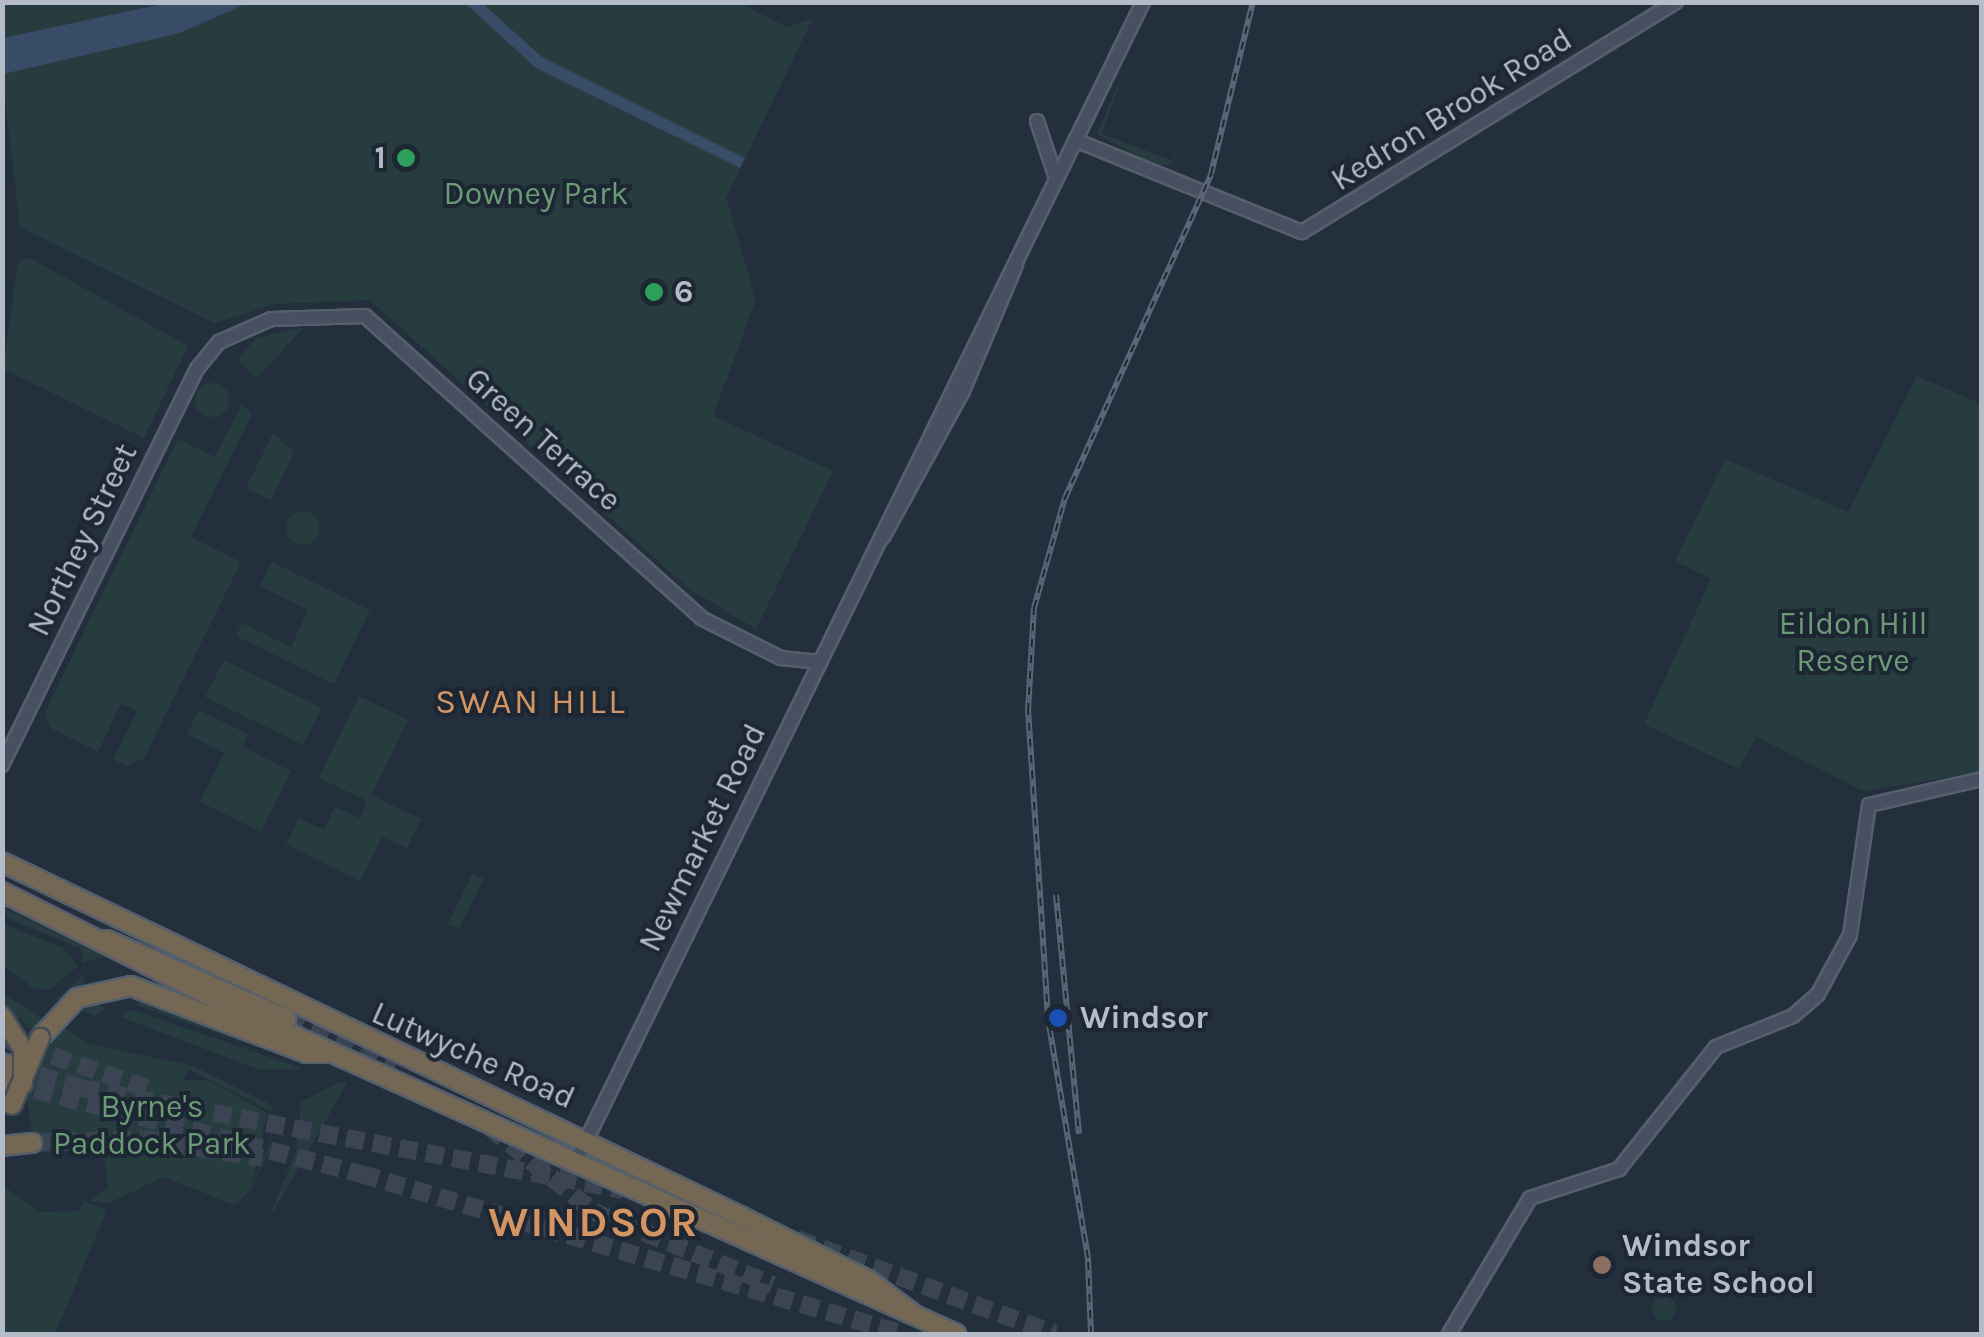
<!DOCTYPE html>
<html>
<head>
<meta charset="utf-8">
<style>
	body { margin:0 }
	#map { position:relative; width:1984px; height:1337px; overflow:hidden; background:#242f3e; font-family:Karla,sans-serif }
	div>[style] { position:absolute }
	.green>* { inset:0; background:#263c3f }
	.round { border-radius:50% }
	.water>* { inset:0; background:#394c67 }
	.highway-tunnel>* { height:18px; margin-top:-9px; transform-origin:0; background:repeating-linear-gradient(90deg,#3a4453 0 18px,transparent 0 27px) }
	.roads { filter:drop-shadow(2px 0 #565f6c) drop-shadow(-2px 0 #565f6c) drop-shadow(0 2px #565f6c) drop-shadow(0 -2px #565f6c) }
	.secondary>* { height:12px; margin:-6px; padding:0 6px; transform-origin:6px; border-radius:6px; background:#465061 }
	.highway>* { height:18px; margin:-9px; padding:0 9px; transform-origin:9px; border-radius:9px; background:#746855 }
	.rail>* { height:6px; margin-top:-3px; transform-origin:0; background:repeating-linear-gradient(90deg,#1d2633 0 8px,#5a6575 0 16px); box-sizing:border-box; border-block:2px solid #5a6575 }
	.bridges { filter:drop-shadow(2px 0 #434c59) drop-shadow(-2px 0 #434c59) drop-shadow(0 2px #434c59) drop-shadow(0 -2px #434c59) }
	.highway-bridge>* { height:18px; margin:-9px; padding:0 9px; transform-origin:9px; border-radius:9px; background:#746855 }
	.dots>* { width:28px; height:28px; translate:-50% -50%; box-sizing:border-box; border:5px solid #1d2633; border-radius:50% }
	span { translate:-50% -50%; white-space:nowrap; text-align:center; line-height:1.15; -webkit-text-stroke:8px #1d2633; paint-order:stroke }
	.street-label { font-size:32px; color:#b4bcc9 }
	.poi-label { font-size:32px; color:#b4bcc9; font-weight:700 }
	.right { translate:-100% -50%; text-align:right }
	.left { translate:0 -50%; text-align:left }
	.park-label { font-size:32px; color:#6b9a76 }
	.neighbourhood-label { font-size:35px; color:#d59563; letter-spacing:2.5px }
	.district-label { font-size:42px; color:#d59563; font-weight:700; letter-spacing:2.5px }
	.frame { position:absolute; inset:0; border:5px solid #b4bcc9; pointer-events:none }
</style>
</head>
<body>
<div id="map">
	<div class="green">
		<div style="clip-path:polygon(737px 2px,787px 27px,813px 18px,726px 198px,756px 300px,713px 416px,833px 471px,756px 629px,688px 588px,370px 300px,275px 304px,214px 323px,20px 227px,2px 74px,25px 65px,180px 33px,248px 3px)"></div>
		<div style="clip-path:polygon(2px 3px,167px 3px,3px 39px)"></div>
		<div style="clip-path:polygon(1127px 63px,1102px 134px,1171px 160px,1181px 139px,1171px 165px,1158px 166px,1164px 170px,1097px 134px)"></div>
		<div style="clip-path:polygon(28px 257px,188px 346px,144px 438px,3px 369px,18px 263px)"></div>
		<div style="clip-path:polygon(304px 327px,256px 379px,238px 359px,256px 338px)"></div>
		<div style="clip-path:polygon(1917px 376px,1981px 404px,1981px 772px,1863px 791px,1756px 737px,1739px 769px,1644px 724px,1711px 579px,1675px 561px,1725px 459px,1848px 512px)"></div>
		<div class="round" style="left:195px;top:383px;width:34px;height:34px"></div>
		<div style="clip-path:polygon(242px 404px,252px 414px,191px 537px,241px 562px,144px 758px,126px 766px,113px 759px,137px 711px,121px 704px,98px 752px,50px 728px,45px 712px,178px 439px,215px 457px)"></div>
		<div style="clip-path:polygon(273px 433px,294px 452px,271px 500px,246px 488px)"></div>
		<div class="round" style="left:286px;top:511px;width:34px;height:34px"></div>
		<div style="clip-path:polygon(272px 562px,370px 610px,334px 684px,236px 636px,242px 623px,291px 647px,308px 610px,260px 586px)"></div>
		<div style="clip-path:polygon(224px 660px,322px 708px,303px 745px,205px 697px)"></div>
		<div style="clip-path:polygon(359px 696px,408px 720px,371px 795px,421px 819px,407px 848px,382px 837px,360px 881px,286px 844px,299px 818px,324px 830px,335px 807px,360px 818px,367px 801px,319px 778px)"></div>
		<div style="clip-path:polygon(199px 710px,248px 734px,243px 747px,291px 771px,261px 832px,200px 802px,224px 753px,187px 734px)"></div>
		<div style="clip-path:polygon(472px 874px,484px 879px,459px 929px,448px 924px)"></div>
		<div style="clip-path:polygon(4px 908px,103px 956px,102px 957px,82px 963px,82px 949px,9px 919px)"></div>
		<div style="clip-path:polygon(2px 924px,62px 947px,78px 966px,48px 991px,32px 987px,3px 966px)"></div>
		<div style="clip-path:polygon(84px 975px,83px 987px,105px 1009px,95px 1016px,56px 1000px)"></div>
		<div style="clip-path:polygon(2px 993px,43px 1018px,34px 1032px,3px 1004px)"></div>
		<div style="clip-path:polygon(140px 996px,164px 1002px,275px 1053px,136px 1005px)"></div>
		<div style="clip-path:polygon(130px 1009px,304px 1069px,260px 1070px,121px 1017px)"></div>
		<div style="clip-path:polygon(evenodd,59px 1025px,90px 1044px,194px 1066px,272px 1105px,271px 1149px,250px 1190px,235px 1205px,163px 1177px,109px 1203px,91px 1201px,108px 1187px,102px 1144px,35px 1151px,27px 1097px,59px 1025px,188px 1069px,272px 1112px,269px 1146px,252px 1184px,267px 1113px,208px 1080px,183px 1080px,188px 1069px)"></div>
		<div style="clip-path:polygon(339px 1082px,347px 1083px,267px 1223px,296px 1151px,301px 1102px)"></div>
		<div style="clip-path:polygon(2px 1185px,39px 1212px,79px 1211px,84px 1201px,107px 1210px,55px 1334px,4px 1334px)"></div>
		<div class="round" style="left:1652px;top:1297px;width:24px;height:24px"></div>
	</div>
	<div class="water">
		<div style="clip-path:polygon(167px 3px,248px 3px,180px 33px,3px 74px,3px 38px)"></div>
		<div style="clip-path:polygon(465px 3px,482px 3px,542px 57px,745px 158px,740px 168px,536px 68px)"></div>
	</div>
	<div class="highway-tunnel">
		<div style="left:286px;top:1019px;width:119px;rotate:26.4deg"></div>
		<div style="left:2px;top:1038px;width:158px;rotate:19.2deg"></div>
		<div style="left:13px;top:1067px;width:71px;rotate:17.2deg"></div>
		<div style="left:81px;top:1088px;width:552px;rotate:10.66deg"></div>
		<div style="left:9px;top:1083px;width:364px;rotate:14.5deg"></div>
		<div style="left:361px;top:1174px;width:565px;rotate:16.45deg"></div>
		<div style="left:489px;top:1127px;width:135px;rotate:39deg"></div>
		<div style="left:594px;top:1212px;width:193px;rotate:22.2deg"></div>
		<div style="left:32px;top:1143px;width:111px;rotate:-2.1deg"></div>
		<div style="left:143px;top:1139px;width:121px;rotate:9deg"></div>
		<div style="left:797px;top:1239px;width:275px;rotate:20.2deg"></div>
	</div>
	<div class="roads">
		<div class="secondary">
			<div style="left:1037px;top:121px;width:60px;rotate:71.6deg"></div>
			<div style="left:1075px;top:140px;width:245px;rotate:22.1deg"></div>
			<div style="left:1302px;top:232px;width:439px;rotate:-31.6deg"></div>
			<div style="left:883px;top:537px;width:166px;rotate:-61.3deg"></div>
			<div style="left:963px;top:391px;width:137px;rotate:-67.2deg"></div>
			<div style="left:2px;top:765px;width:441px;rotate:-63.8deg"></div>
			<div style="left:197px;top:369px;width:35px;rotate:-51deg"></div>
			<div style="left:219px;top:342px;width:57px;rotate:-23.9deg"></div>
			<div style="left:271px;top:319px;width:94px;rotate:-1.8deg"></div>
			<div style="left:365px;top:316px;width:452px;rotate:41.9deg"></div>
			<div style="left:701px;top:618px;width:89px;rotate:26.6deg"></div>
			<div style="left:781px;top:658px;width:39px;rotate:6deg"></div>
			<div style="left:578px;top:1157px;width:1286px;rotate:-63.93deg"></div>
			<div style="left:1449px;top:1334px;width:158px;rotate:-59.2deg"></div>
			<div style="left:1530px;top:1198px;width:94px;rotate:-18deg"></div>
			<div style="left:1619px;top:1169px;width:156px;rotate:-51.5deg"></div>
			<div style="left:1716px;top:1047px;width:83px;rotate:-21.9deg"></div>
			<div style="left:1793px;top:1016px;width:33px;rotate:-41deg"></div>
			<div style="left:1818px;top:994px;width:67px;rotate:-61.5deg"></div>
			<div style="left:1850px;top:935px;width:131px;rotate:-81.7deg"></div>
			<div style="left:1869px;top:805px;width:116px;rotate:-13deg"></div>
		</div>
		<div class="highway">
			<div style="left:2px;top:862px;width:821px;rotate:25.63deg"></div>
			<div style="left:742px;top:1217px;width:141px;rotate:26.6deg"></div>
			<div style="left:868px;top:1280px;width:55px;rotate:36.9deg"></div>
			<div style="left:2px;top:892px;width:273px;rotate:26.6deg"></div>
			<div style="left:246px;top:1014px;width:779px;rotate:24.26deg"></div>
			<div style="left:107px;top:940px;width:196px;rotate:23.8deg"></div>
			<div style="left:40px;top:1038px;width:54px;rotate:-47.2deg"></div>
			<div style="left:77px;top:998px;width:55px;rotate:-12.5deg"></div>
			<div style="left:131px;top:986px;width:187px;rotate:20.9deg"></div>
			<div style="left:306px;top:1053px;width:25px"></div>
			<div style="left:2px;top:1063px;width:10px;rotate:17deg"></div>
			<div style="left:2px;top:1080px;width:4px;rotate:14deg"></div>
			<div style="left:2px;top:1146px;width:30px;rotate:-6deg"></div>
		</div>
	</div>
	<div class="rail">
		<div style="left:1056px;top:895px;width:240px;rotate:84.5deg"></div>
		<div style="left:1091px;top:1334px;width:76px;rotate:-92.3deg"></div>
		<div style="left:1088px;top:1258px;width:243px;rotate:-99.5deg"></div>
		<div style="left:1048px;top:1018px;width:308px;rotate:-93.7deg"></div>
		<div style="left:1028px;top:711px;width:103px;rotate:-86.7deg"></div>
		<div style="left:1034px;top:608px;width:114px;rotate:-74.3deg"></div>
		<div style="left:1065px;top:498px;width:355px;rotate:-65.7deg"></div>
		<div style="left:1211px;top:174px;width:177px;rotate:-76.3deg"></div>
	</div>
	<div class="bridges">
		<div class="highway-bridge">
			<div style="left:2px;top:1016px;width:39px;rotate:58deg"></div>
			<div style="left:23px;top:1049px;width:35px;rotate:90deg"></div>
			<div style="left:12px;top:1105px;width:73px;rotate:-67.3deg"></div>
		</div>
	</div>
	<div class="dots">
		<div style="left:406px;top:158px;background:#2e9e5b"></div>
		<div style="left:654px;top:292px;background:#2e9e5b"></div>
		<div style="left:1058px;top:1018px;background:#1a4fb4"></div>
		<div style="left:1602px;top:1265px;background:#8d6e63"></div>
	</div>
	<div class="street-label">
		<span style="left:1452px;top:110px;rotate:-32deg">Kedron Brook Road</span>
		<span style="left:543px;top:440px;rotate:42deg">Green Terrace</span>
		<span style="left:83px;top:540px;rotate:-64deg">Northey Street</span>
		<span style="left:703px;top:838px;rotate:-64deg">Newmarket Road</span>
		<span style="left:473px;top:1056px;rotate:24deg">Lutwyche Road</span>
	</div>
	<div class="poi-label">
		<span class="right" style="left:386px;top:158px">1</span>
		<span class="left" style="left:674px;top:292px">6</span>
		<span class="left" style="left:1080px;top:1018px">Windsor</span>
		<span class="left" style="left:1622px;top:1265px">Windsor<br>State School</span>
	</div>
	<div class="park-label">
		<span style="left:536px;top:194px">Downey Park</span>
		<span style="left:1853px;top:643px">Eildon Hill<br>Reserve</span>
		<span style="left:152px;top:1126px">Byrne's<br>Paddock Park</span>
	</div>
	<div class="neighbourhood-label">
		<span style="left:531px;top:702px">SWAN HILL</span>
	</div>
	<div class="district-label">
		<span style="left:594px;top:1222px">WINDSOR</span>
	</div>
	<div class="frame"></div>
</div>
</body>
</html>
